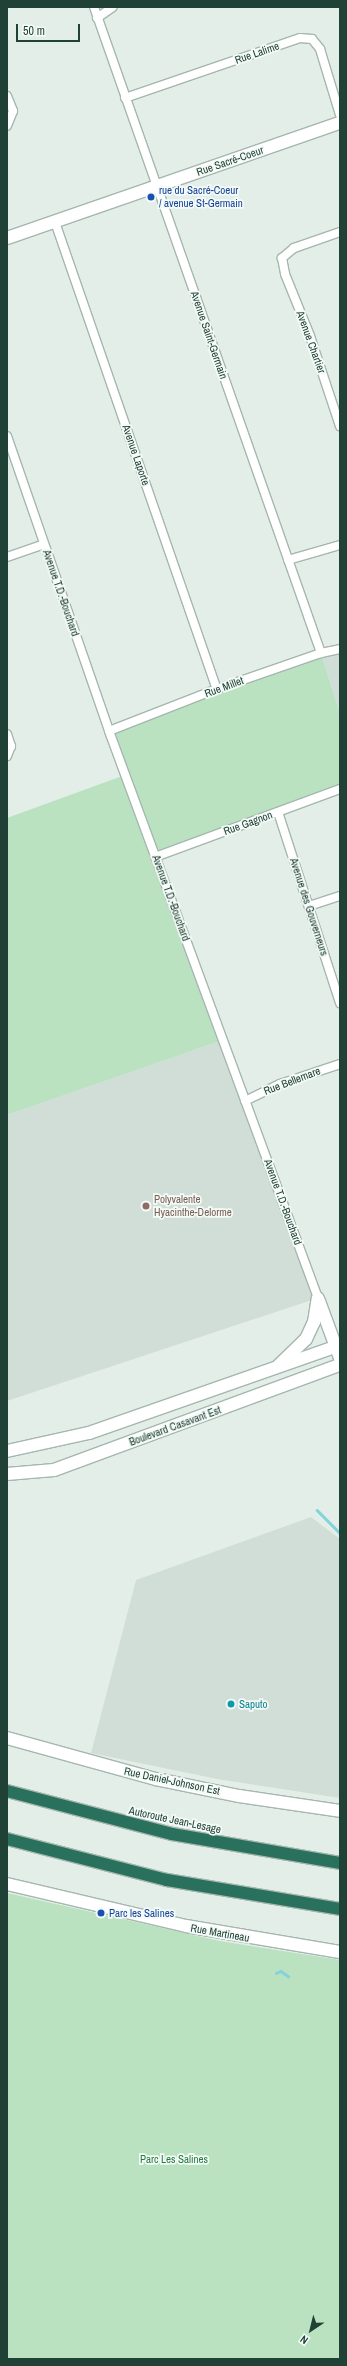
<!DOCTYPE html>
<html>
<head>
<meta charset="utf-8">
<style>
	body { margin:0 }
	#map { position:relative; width:347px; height:2366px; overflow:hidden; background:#e3eee8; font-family:"Archivo Narrow",sans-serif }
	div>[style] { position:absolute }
	.built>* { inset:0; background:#d1ded7 }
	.green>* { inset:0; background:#bae2c1 }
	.stream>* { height:2.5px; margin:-1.25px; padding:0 1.25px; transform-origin:1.25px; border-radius:1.25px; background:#85d3d9 }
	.roads { filter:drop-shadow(1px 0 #a5b7af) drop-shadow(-1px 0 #a5b7af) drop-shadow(0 1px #a5b7af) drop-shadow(0 -1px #a5b7af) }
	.street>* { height:8px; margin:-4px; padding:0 4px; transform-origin:4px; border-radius:4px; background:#fff }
	.secondary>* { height:12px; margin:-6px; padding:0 6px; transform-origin:6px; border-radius:6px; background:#fff }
	.highway>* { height:12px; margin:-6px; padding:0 6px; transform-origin:6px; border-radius:6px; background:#29715d }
	.dots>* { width:11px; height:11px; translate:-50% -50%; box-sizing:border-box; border:2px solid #f4faf7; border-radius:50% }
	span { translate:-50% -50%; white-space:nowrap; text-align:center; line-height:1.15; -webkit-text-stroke:3.5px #f4faf7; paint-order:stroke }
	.street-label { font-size:11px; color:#204236 }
	.transit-label { font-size:11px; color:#164399 }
	.left { translate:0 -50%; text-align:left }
	.education-label { font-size:11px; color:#785e54 }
	.culture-label { font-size:11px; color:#0d838f }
	.park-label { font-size:11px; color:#267d40 }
	.frame { position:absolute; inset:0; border:8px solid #204236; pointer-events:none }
	.north { position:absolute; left:291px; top:2310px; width:40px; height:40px; -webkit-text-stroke:3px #f4faf7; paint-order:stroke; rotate:215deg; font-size:11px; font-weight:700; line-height:16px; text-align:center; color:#204236 }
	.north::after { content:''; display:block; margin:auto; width:14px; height:18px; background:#204236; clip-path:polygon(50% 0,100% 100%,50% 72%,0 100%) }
	.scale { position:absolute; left:16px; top:24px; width:64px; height:18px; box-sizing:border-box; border:2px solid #204236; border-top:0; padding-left:5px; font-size:12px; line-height:14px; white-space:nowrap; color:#204236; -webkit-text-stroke:3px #f4faf7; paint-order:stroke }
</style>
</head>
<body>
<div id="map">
	<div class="built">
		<div style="clip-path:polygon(340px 649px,340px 714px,321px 653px)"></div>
		<div style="clip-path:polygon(223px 1040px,318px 1298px,7px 1401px,7px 1115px)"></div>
		<div style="clip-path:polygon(311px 1517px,340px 1539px,340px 1798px,217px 1779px,91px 1753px,136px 1580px)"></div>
	</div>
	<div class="green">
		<div style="clip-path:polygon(321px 653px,340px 714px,340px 789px,155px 857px,223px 1040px,7px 1115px,7px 818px,125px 775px,109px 731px)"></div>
		<div style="clip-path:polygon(7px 1893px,220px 1941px,340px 1960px,340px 2359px,7px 2359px)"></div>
	</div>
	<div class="stream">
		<div style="left:317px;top:1510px;width:33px;rotate:45deg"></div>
		<div style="left:276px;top:1973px;width:5px;rotate:-22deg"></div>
		<div style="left:281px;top:1971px;width:9px;rotate:36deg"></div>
	</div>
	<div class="roads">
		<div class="street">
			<div style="left:94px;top:7px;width:685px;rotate:70.64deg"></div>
			<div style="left:97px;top:18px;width:19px;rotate:-35deg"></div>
			<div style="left:7px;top:96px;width:16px;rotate:68deg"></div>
			<div style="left:13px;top:111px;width:16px;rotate:112deg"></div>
			<div style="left:125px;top:98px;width:185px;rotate:-18.9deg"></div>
			<div style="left:300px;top:38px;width:12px;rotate:5deg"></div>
			<div style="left:312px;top:39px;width:13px;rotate:51deg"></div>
			<div style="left:320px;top:49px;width:69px;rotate:73.1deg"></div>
			<div style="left:55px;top:222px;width:494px;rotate:70.9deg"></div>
			<div style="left:340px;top:232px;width:49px;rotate:160.8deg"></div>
			<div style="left:294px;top:248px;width:16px;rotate:140deg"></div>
			<div style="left:282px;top:258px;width:16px;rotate:79deg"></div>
			<div style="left:285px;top:274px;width:67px;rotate:68deg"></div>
			<div style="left:310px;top:336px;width:95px;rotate:71.6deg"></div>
			<div style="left:7px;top:436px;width:312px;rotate:70.9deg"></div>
			<div style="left:109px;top:731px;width:604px;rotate:69.77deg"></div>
			<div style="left:7px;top:557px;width:39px;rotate:-19deg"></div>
			<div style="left:288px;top:560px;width:54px;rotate:-16.1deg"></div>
			<div style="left:109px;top:731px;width:116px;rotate:-21.3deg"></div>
			<div style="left:217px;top:689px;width:110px;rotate:-19.1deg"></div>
			<div style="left:321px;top:653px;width:19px;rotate:-12deg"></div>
			<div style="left:7px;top:734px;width:13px;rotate:72deg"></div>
			<div style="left:11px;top:746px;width:11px;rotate:112deg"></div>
			<div style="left:278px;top:812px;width:201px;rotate:72deg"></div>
			<div style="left:155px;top:857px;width:197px;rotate:-20.2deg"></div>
			<div style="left:309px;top:906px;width:33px;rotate:-18deg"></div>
			<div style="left:245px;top:1101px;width:39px;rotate:-26deg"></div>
			<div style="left:280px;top:1084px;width:63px;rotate:-18.4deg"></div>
		</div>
		<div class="secondary">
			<div style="left:7px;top:238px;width:352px;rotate:-19.1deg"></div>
			<div style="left:319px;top:1301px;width:61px;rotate:69.8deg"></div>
			<div style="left:278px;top:1366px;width:39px;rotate:-44deg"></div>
			<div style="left:306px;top:1339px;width:19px;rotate:-65deg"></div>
			<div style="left:314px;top:1322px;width:24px;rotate:-81deg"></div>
			<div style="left:7px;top:1451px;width:84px;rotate:-12.4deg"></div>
			<div style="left:89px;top:1433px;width:266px;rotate:-19.3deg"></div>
			<div style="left:7px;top:1474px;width:47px;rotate:-4.9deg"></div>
			<div style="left:54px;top:1470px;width:305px;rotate:-20.2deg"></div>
			<div style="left:7px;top:1738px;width:155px;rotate:15.4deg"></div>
			<div style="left:156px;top:1779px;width:85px;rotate:11.6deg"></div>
			<div style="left:239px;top:1796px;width:102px;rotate:8.4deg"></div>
			<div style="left:7px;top:1884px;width:184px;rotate:13.2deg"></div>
			<div style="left:186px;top:1926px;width:156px;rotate:9.6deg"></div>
		</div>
		<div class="highway">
			<div style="left:7px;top:1791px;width:171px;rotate:14.6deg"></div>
			<div style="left:172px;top:1834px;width:170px;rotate:9.8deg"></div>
			<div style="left:7px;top:1839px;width:165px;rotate:14.4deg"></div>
			<div style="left:167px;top:1880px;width:175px;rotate:9.5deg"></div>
		</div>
	</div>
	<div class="dots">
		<div style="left:151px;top:197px;background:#1a4fb4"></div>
		<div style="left:146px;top:1206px;background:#8d6e63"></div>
		<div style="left:231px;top:1704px;background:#0f9aa8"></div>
		<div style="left:101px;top:1913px;background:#1a4fb4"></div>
	</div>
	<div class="street-label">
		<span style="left:257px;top:53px;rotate:-19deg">Rue Lalime</span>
		<span style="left:230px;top:161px;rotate:-19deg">Rue Sacré-Coeur</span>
		<span style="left:209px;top:335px;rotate:71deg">Avenue Saint-Germain</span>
		<span style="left:311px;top:342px;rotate:70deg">Avenue Chartier</span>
		<span style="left:136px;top:455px;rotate:71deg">Avenue Laporte</span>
		<span style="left:61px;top:593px;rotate:71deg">Avenue T.D.-Bouchard</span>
		<span style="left:224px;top:687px;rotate:-20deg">Rue Millet</span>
		<span style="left:248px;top:823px;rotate:-20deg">Rue Gagnon</span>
		<span style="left:171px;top:898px;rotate:70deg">Avenue T.D.-Bouchard</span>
		<span style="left:309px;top:907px;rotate:72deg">Avenue des Gouverneurs</span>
		<span style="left:292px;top:1081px;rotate:-21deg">Rue Bellemare</span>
		<span style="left:283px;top:1202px;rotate:70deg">Avenue T.D.-Bouchard</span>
		<span style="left:175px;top:1426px;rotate:-20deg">Boulevard Casavant Est</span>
		<span style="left:172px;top:1781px;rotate:12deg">Rue Daniel-Johnson Est</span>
		<span style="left:175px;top:1820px;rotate:12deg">Autoroute Jean-Lesage</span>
		<span style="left:220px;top:1933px;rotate:10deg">Rue Martineau</span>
	</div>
	<div class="transit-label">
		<span class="left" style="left:159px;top:197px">rue du Sacré-Coeur<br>/ avenue St-Germain</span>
		<span class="left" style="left:109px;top:1913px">Parc les Salines</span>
	</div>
	<div class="education-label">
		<span class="left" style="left:154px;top:1206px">Polyvalente<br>Hyacinthe-Delorme</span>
	</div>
	<div class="culture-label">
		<span class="left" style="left:239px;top:1704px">Saputo</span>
	</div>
	<div class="park-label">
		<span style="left:174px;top:2159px">Parc Les Salines</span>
	</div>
	<div class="frame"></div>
	<div class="north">N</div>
	<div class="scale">50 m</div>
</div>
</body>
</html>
